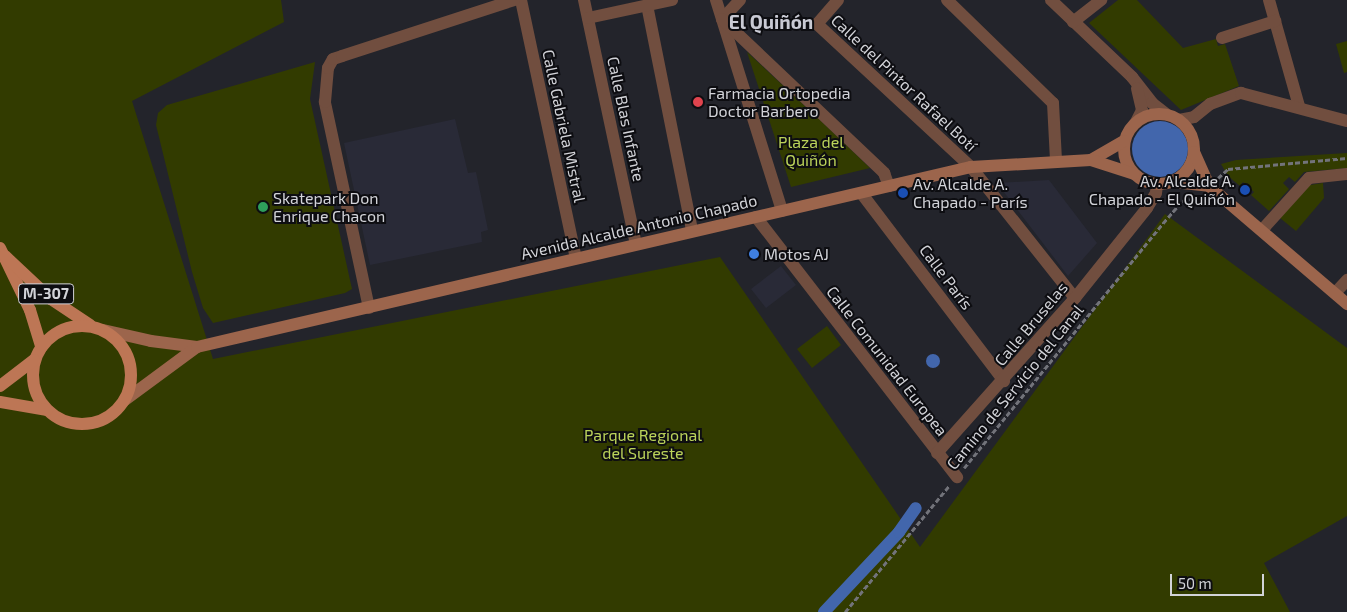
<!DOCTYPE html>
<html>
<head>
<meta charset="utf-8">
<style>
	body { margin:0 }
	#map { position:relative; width:1347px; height:612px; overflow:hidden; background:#23242b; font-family:"Exo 2",sans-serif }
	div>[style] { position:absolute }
	.built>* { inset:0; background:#292a37 }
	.green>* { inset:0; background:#323b00 }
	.water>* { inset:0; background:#4266ac }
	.round { border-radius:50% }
	.canal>* { height:12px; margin:-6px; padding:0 6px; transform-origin:6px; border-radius:6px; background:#4266ac }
	.path>* { height:2.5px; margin-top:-1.25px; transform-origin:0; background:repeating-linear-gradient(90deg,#72737a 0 5px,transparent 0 7.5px) }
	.minor>* { height:12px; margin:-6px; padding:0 6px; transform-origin:6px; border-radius:6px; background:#714e3f }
	.secondary>* { height:12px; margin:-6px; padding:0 6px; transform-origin:6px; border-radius:6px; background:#9c654c }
	.secondary>.ring { margin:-6px; padding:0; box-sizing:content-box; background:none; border:12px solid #9c654c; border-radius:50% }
	.primary>* { height:12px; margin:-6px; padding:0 6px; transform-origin:6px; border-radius:6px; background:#bd7655 }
	.primary>.ring { margin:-6px; padding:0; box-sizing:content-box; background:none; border:12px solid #bd7655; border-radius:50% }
	.dots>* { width:14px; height:14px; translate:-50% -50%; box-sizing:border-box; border:2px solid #0d0d11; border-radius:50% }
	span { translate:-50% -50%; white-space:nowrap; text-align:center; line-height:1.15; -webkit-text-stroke:4px #0d0d11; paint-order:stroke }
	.shield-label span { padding:1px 4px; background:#0d0d11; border:1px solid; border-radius:4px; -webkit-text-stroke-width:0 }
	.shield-label { font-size:15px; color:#d2d3d8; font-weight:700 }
	.street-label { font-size:16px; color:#d2d3d8 }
	.poi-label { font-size:16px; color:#d2d3d8 }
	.left { translate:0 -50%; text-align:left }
	.right { translate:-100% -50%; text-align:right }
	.park-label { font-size:16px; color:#bbd35a }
	.quarter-label { font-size:19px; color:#c9cad4; font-weight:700 }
	.scale { position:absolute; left:1170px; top:574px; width:94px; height:22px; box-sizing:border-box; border:2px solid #d2d3d8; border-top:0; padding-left:6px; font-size:15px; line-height:18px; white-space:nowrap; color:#d2d3d8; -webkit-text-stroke:4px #0d0d11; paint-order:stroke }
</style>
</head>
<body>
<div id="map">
	<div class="built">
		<div style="clip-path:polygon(455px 119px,468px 173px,476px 172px,488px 230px,481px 232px,482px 242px,370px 265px,344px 143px)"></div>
		<div style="clip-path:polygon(1049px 180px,1097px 243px,1068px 276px,997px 183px)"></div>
		<div style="clip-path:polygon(781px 266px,796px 285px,766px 308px,751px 289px)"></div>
	</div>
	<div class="green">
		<div style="clip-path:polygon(0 0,281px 0,284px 22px,132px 101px,213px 359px,720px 257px,920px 547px,1165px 214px,1347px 348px,1347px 516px,1264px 563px,1290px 612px,0 612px)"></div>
		<div style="clip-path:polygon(1118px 0,1137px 0,1183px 48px,1216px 39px,1218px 46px,1225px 44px,1239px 86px,1181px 110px,1089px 23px)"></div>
		<div style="clip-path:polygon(1347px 41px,1347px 72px,1344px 73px,1336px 44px)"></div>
		<div style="clip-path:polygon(747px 52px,822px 122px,870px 168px,791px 187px)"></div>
		<div style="clip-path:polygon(315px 62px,310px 99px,352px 289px,345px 293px,213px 323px,203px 308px,192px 272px,156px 125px,158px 113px,167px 105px)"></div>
		<div style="clip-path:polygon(1347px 153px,1347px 168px,1304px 172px,1295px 182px,1289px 177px,1283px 183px,1289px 189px,1269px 211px,1251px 195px,1254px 192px,1243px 182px,1240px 186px,1228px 176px,1221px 164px,1236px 160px)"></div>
		<div style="clip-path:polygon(1323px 183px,1324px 198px,1296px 231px,1280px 218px,1310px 185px)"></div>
		<div style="clip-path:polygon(827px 326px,841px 345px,812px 368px,797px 349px)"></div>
	</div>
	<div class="water">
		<div class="round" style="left:1132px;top:121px;width:56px;height:56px"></div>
		<div class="round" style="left:926px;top:354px;width:14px;height:14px"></div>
	</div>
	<div class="canal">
		<div style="left:824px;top:612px;width:110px;rotate:-46.8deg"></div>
		<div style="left:899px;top:532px;width:29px;rotate:-55deg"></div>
	</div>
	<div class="path">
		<div style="left:1218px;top:178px;width:13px;rotate:-42deg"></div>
		<div style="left:1228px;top:169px;width:120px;rotate:-5.3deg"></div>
		<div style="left:964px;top:468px;width:316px;rotate:-50.9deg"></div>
		<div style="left:1163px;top:223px;width:29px;rotate:-49deg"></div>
		<div style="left:1182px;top:201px;width:16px;rotate:-11deg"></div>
		<div style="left:845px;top:612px;width:163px;rotate:-50.5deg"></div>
	</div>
	<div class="minor">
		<div style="left:521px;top:0;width:264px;rotate:78deg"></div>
		<div style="left:584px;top:0;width:249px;rotate:78deg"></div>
		<div style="left:716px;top:0;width:221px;rotate:72.6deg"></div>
		<div style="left:740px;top:0;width:26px;rotate:133deg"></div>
		<div style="left:722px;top:19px;width:224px;rotate:43.5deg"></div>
		<div style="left:884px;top:173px;width:14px;rotate:69deg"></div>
		<div style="left:838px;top:0;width:32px;rotate:131deg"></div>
		<div style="left:817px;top:24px;width:210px;rotate:42.9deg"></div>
		<div style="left:971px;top:167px;width:167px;rotate:51.6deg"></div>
		<div style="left:947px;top:0;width:148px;rotate:44.2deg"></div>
		<div style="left:1053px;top:103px;width:58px;rotate:87deg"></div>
		<div style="left:1051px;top:0;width:112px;rotate:43.5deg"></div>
		<div style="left:1132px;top:77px;width:33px;rotate:52deg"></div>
		<div style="left:1152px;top:103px;width:18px;rotate:38deg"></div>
		<div style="left:1269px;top:0;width:110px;rotate:74.2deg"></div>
		<div style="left:647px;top:5px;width:230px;rotate:78.7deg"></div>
		<div style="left:588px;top:18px;width:86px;rotate:-12.1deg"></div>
		<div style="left:1073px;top:22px;width:36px;rotate:-38deg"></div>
		<div style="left:1222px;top:38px;width:56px;rotate:-17.8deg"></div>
		<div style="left:1179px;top:120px;width:15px;rotate:-11deg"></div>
		<div style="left:1194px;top:117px;width:21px;rotate:-39deg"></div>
		<div style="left:1210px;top:104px;width:33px;rotate:-20deg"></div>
		<div style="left:1241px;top:93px;width:110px;rotate:14.8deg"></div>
		<div style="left:1136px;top:122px;width:13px;rotate:-63deg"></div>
		<div style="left:1142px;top:110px;width:22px;rotate:-103deg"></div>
		<div style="left:862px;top:194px;width:235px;rotate:52.8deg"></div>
		<div style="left:756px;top:217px;width:329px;rotate:52.3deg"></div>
		<div style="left:1262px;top:230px;width:70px;rotate:-47.9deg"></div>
		<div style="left:1309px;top:178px;width:38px;rotate:-6deg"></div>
		<div style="left:1335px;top:293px;width:18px;rotate:-47deg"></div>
		<div style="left:369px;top:308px;width:211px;rotate:-102.1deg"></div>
		<div style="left:325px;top:102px;width:34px;rotate:-85deg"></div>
		<div style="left:328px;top:68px;width:10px;rotate:-61deg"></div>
		<div style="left:333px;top:59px;width:9px;rotate:-18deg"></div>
		<div style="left:342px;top:56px;width:181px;rotate:-18deg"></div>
		<div style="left:937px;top:453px;width:208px;rotate:-48.3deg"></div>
		<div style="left:1075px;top:298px;width:115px;rotate:-51.3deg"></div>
		<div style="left:1147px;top:208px;width:17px;rotate:-59deg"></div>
		<div style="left:1156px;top:193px;width:8px;rotate:-83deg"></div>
	</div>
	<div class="secondary">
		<div class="ring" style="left:1124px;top:114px;width:58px;height:58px"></div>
		<div style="left:1194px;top:152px;width:37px;rotate:66deg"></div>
		<div style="left:1209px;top:186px;width:182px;rotate:40.5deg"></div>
		<div style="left:1091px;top:160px;width:38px;rotate:-30deg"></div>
		<div style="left:1173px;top:182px;width:36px;rotate:6deg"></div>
		<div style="left:103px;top:330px;width:49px;rotate:12.9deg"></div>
		<div style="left:151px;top:341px;width:46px;rotate:7.4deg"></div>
		<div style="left:125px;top:400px;width:89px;rotate:-36.4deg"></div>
		<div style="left:197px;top:347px;width:795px;rotate:-13.09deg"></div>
		<div style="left:971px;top:167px;width:120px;rotate:-3.3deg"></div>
		<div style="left:1091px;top:160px;width:45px;rotate:18deg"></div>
	</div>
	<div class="primary">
		<div style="left:0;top:248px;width:69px;rotate:64.2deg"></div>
		<div style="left:30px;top:310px;width:39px;rotate:73deg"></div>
		<div style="left:5px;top:256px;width:63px;rotate:43.1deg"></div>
		<div style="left:51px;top:299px;width:47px;rotate:33.7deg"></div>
		<div class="ring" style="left:33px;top:326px;width:86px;height:86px"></div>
		<div style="left:0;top:386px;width:43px;rotate:-37.4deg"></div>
		<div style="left:0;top:402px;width:48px;rotate:9.7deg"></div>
	</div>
	<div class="dots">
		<div style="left:698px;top:102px;background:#e0444e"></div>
		<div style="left:1245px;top:190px;background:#1a4fb4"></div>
		<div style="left:903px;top:193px;background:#1a4fb4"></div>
		<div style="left:263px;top:207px;background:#2e9e5b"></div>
		<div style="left:754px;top:254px;background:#3f7fe0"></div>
	</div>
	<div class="shield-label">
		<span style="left:46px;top:294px">M-307</span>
	</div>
	<div class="street-label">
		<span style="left:904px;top:83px;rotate:43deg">Calle del Pintor Rafael Botí</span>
		<span style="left:626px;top:119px;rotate:78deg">Calle Blas Infante</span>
		<span style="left:564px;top:126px;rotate:78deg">Calle Gabriela Mistral</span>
		<span style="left:639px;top:227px;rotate:-13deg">Avenida Alcalde Antonio Chapado</span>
		<span style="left:946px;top:277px;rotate:53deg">Calle París</span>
		<span style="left:1031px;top:324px;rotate:-50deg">Calle Bruselas</span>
		<span style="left:887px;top:361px;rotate:52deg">Calle Comunidad Europea</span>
		<span style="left:1015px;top:387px;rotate:-51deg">Camino de Servicio del Canal</span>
	</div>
	<div class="poi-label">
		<span class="left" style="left:708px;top:102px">Farmacia Ortopedia<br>Doctor Barbero</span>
		<span class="right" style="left:1235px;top:190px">Av. Alcalde A.<br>Chapado - El Quiñón</span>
		<span class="left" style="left:913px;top:193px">Av. Alcalde A.<br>Chapado - París</span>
		<span class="left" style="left:273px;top:207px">Skatepark Don<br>Enrique Chacon</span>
		<span class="left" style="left:764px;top:254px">Motos AJ</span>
	</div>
	<div class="park-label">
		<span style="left:811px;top:151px">Plaza del<br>Quiñón</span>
		<span style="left:643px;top:444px">Parque Regional<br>del Sureste</span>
	</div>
	<div class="quarter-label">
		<span style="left:771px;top:22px">El Quiñón</span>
	</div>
	<div class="scale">50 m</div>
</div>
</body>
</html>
